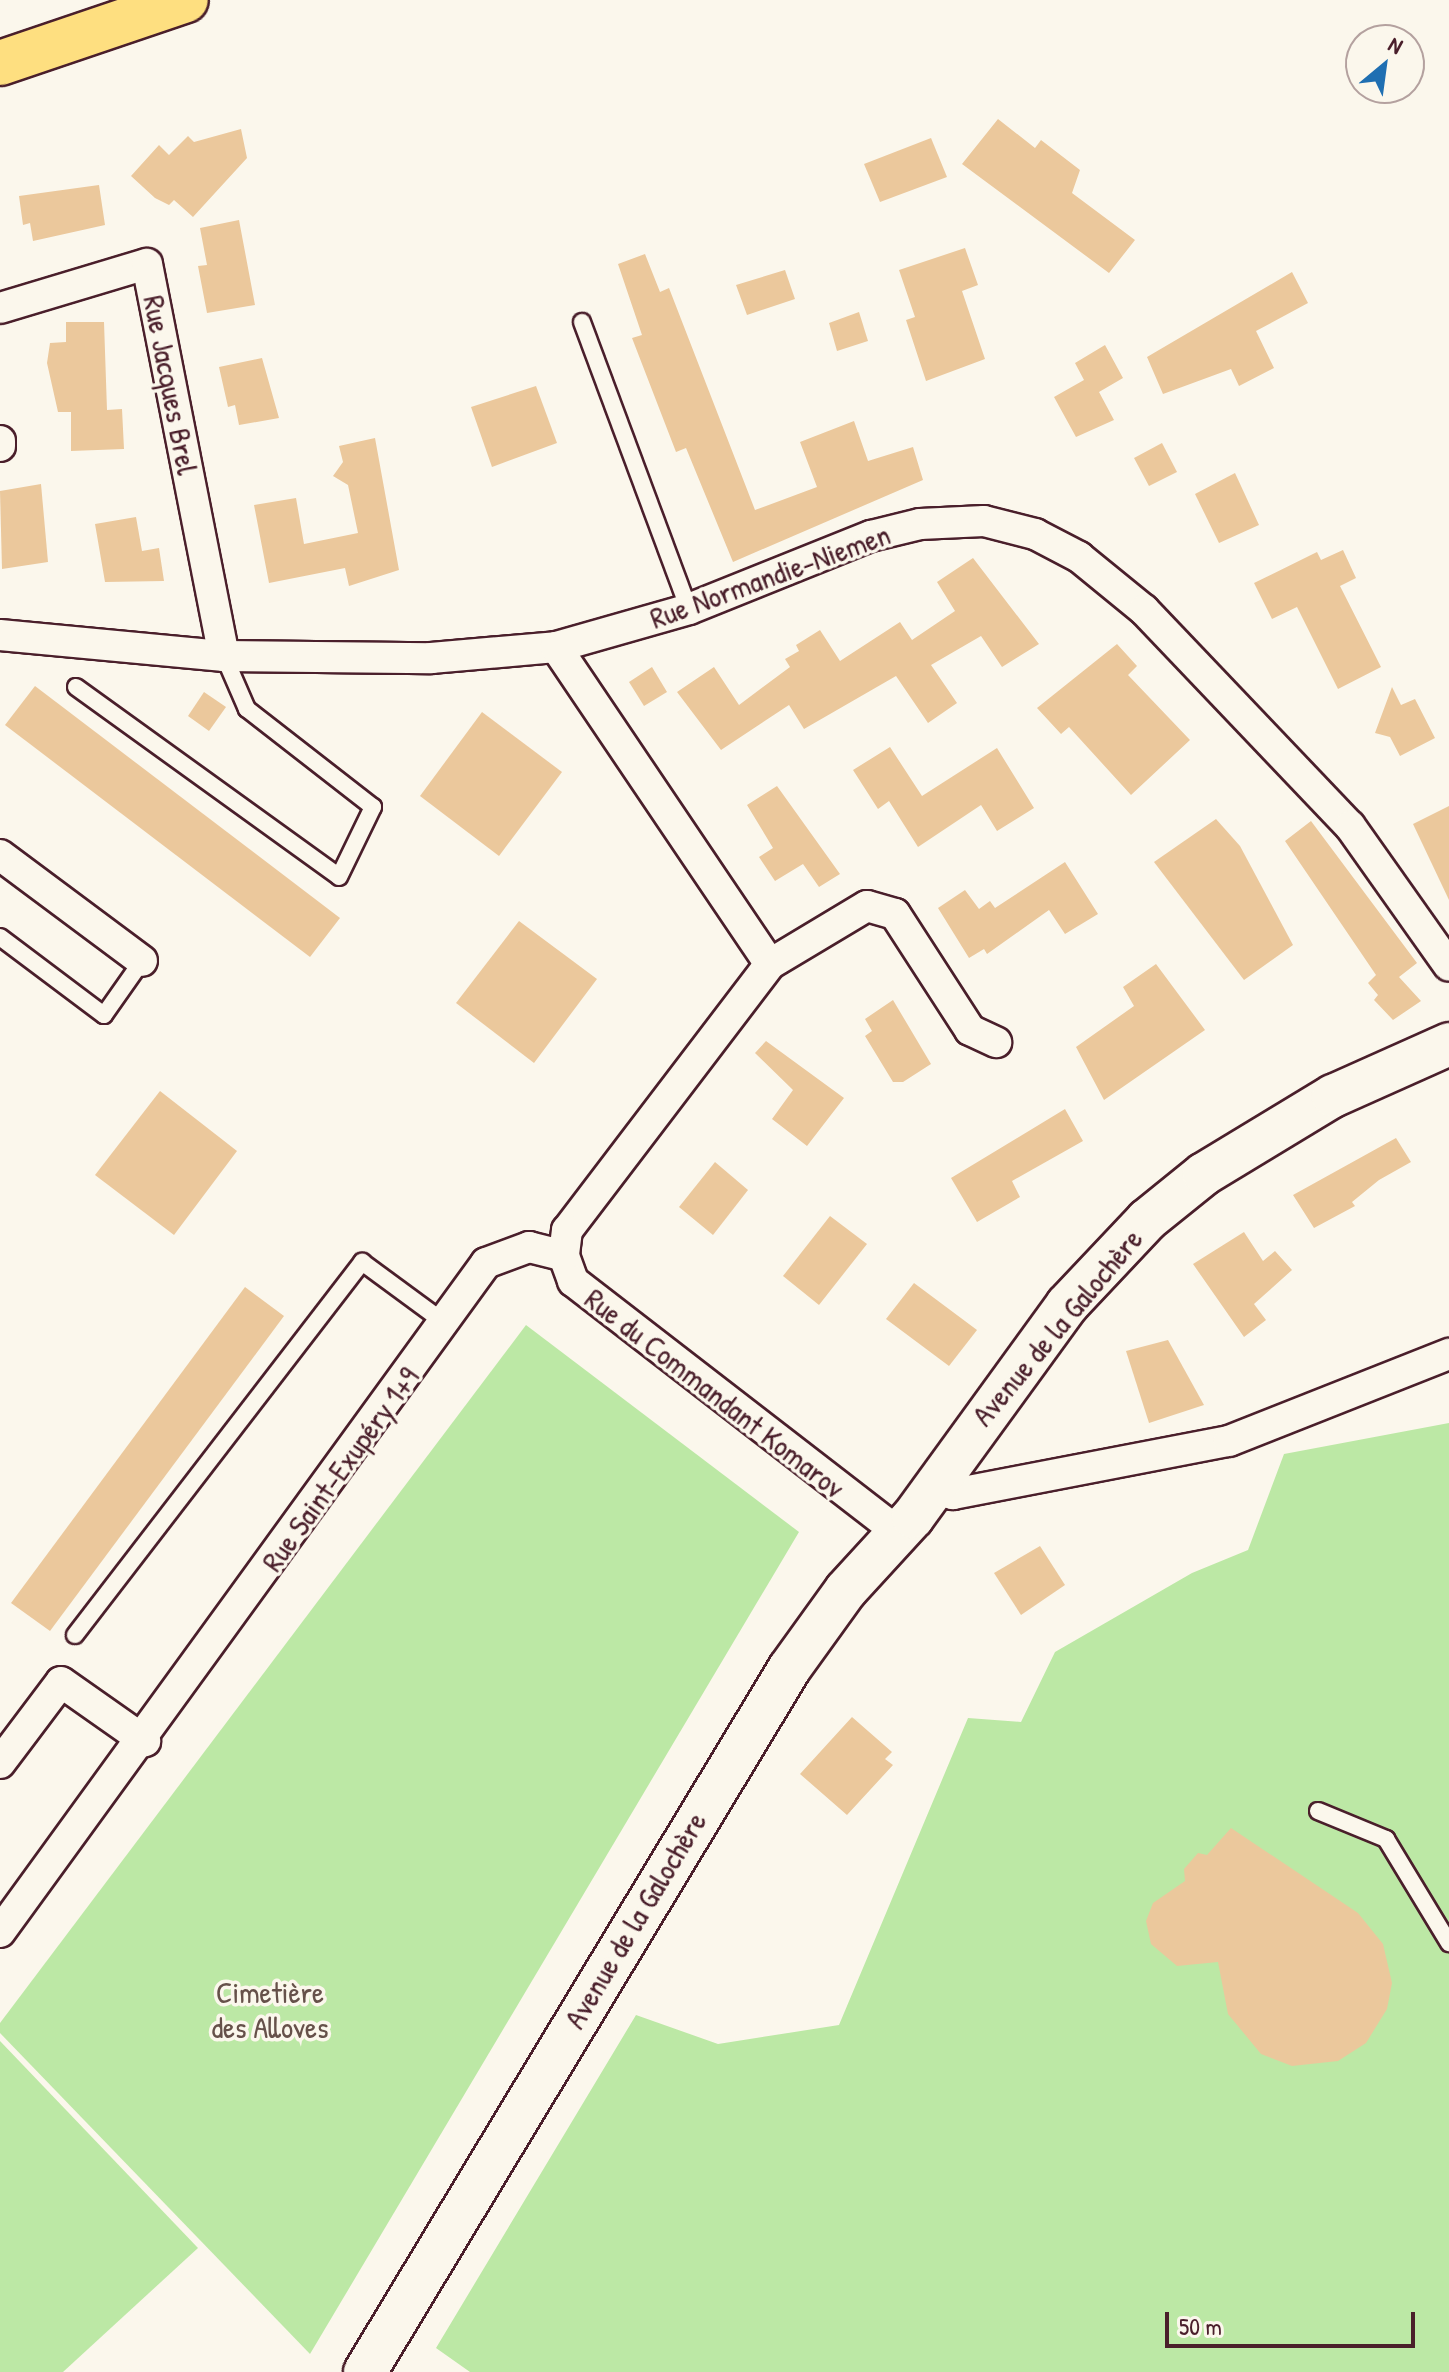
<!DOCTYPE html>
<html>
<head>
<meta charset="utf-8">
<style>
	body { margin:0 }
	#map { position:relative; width:1449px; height:2372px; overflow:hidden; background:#fbf7ec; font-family:"Patrick Hand",sans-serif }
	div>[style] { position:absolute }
	.green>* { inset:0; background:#bce8a5 }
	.building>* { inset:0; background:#ebc89c }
	.roads { filter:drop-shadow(2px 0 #4a1f2b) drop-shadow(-2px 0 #4a1f2b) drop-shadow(0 2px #4a1f2b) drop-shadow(0 -2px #4a1f2b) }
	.service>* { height:16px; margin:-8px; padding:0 8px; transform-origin:8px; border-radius:8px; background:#fbf7ec }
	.minor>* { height:30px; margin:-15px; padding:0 15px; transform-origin:15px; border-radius:15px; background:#fbf7ec }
	.secondary>* { height:42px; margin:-21px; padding:0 21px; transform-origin:21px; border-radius:21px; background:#fbf7ec }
	.trunk>* { height:44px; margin:-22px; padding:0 22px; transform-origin:22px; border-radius:22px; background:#fedf80 }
	span { translate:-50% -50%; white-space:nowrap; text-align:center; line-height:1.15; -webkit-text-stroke:7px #fbf7ec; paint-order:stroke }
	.street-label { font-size:30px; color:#4a1f2b }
	.park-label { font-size:30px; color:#66514a }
	.north { position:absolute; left:1345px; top:24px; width:80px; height:80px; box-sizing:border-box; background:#fbf7ec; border:2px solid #b4a19f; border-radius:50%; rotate:29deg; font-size:22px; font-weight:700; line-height:32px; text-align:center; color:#4a1f2b }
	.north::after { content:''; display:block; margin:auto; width:28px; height:36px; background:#1f6fb2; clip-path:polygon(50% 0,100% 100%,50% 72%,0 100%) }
	.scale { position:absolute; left:1165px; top:2312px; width:250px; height:36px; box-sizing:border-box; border:4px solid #4a1f2b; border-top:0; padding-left:10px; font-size:24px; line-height:28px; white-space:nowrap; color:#4a1f2b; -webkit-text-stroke:6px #fbf7ec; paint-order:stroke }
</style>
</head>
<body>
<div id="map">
	<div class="green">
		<div style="clip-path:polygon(526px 1325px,799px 1532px,310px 2354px,0 2033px,0 2023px)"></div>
		<div style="clip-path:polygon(1449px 1423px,1449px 2372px,470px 2372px,436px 2348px,636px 2015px,718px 2044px,839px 2025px,968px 1718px,1021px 1722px,1055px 1652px,1192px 1573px,1248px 1550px,1284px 1454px)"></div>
		<div style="clip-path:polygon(0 2041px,198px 2248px,63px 2372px,0 2372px)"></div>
	</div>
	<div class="building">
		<div style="clip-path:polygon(998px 119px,1035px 148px,1041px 140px,1080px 170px,1072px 193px,1135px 240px,1109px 273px,962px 164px)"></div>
		<div style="clip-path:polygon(241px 129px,247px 158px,193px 217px,174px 200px,169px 205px,155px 198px,131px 176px,159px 145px,169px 155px,188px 136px,194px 142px)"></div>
		<div style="clip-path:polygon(931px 138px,947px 177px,880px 202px,864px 164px)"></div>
		<div style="clip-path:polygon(99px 185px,105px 225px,33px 241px,30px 223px,23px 225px,19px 196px)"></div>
		<div style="clip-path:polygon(239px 220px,255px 305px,207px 313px,198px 266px,207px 265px,200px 228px)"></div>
		<div style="clip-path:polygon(965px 248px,978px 285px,962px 291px,985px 359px,926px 381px,906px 320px,915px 317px,899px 270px)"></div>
		<div style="clip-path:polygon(645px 254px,660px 292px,669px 288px,755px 510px,817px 487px,800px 442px,854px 421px,868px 461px,913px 447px,923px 480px,733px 562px,686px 448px,676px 452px,632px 338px,642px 335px,618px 264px)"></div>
		<div style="clip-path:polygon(785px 270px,795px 299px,747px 315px,736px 285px)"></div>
		<div style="clip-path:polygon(1292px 272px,1308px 303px,1256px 331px,1274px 368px,1239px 386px,1231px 369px,1163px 394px,1147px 357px)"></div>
		<div style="clip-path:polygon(859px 312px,868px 341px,837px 351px,829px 323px)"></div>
		<div style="clip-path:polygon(66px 322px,104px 322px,107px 410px,122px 409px,124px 449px,71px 451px,71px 412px,58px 412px,47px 363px,50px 343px,66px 342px)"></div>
		<div style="clip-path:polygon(1105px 345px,1123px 378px,1099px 392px,1114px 420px,1076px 437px,1054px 397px,1084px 380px,1075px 363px)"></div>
		<div style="clip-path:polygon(262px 358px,279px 418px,239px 425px,235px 405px,228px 407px,219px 367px)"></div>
		<div style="clip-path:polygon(536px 386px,557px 443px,492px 467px,471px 407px)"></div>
		<div style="clip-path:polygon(375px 438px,399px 570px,349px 586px,345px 568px,269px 583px,254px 505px,296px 498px,304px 544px,358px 533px,348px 485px,333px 476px,343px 462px,339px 446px)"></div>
		<div style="clip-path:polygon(1162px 443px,1177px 472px,1149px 486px,1134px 458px)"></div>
		<div style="clip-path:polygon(1235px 473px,1259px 525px,1219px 543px,1195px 494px)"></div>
		<div style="clip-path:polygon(41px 484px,48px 562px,2px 569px,0 491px)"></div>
		<div style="clip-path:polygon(136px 517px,142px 551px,159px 548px,164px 581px,105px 582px,95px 524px)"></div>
		<div style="clip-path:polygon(1343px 550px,1356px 578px,1340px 586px,1381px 667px,1338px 689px,1297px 607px,1272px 619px,1254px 583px,1317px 552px,1321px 560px)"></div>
		<div style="clip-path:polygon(973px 558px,1039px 644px,1002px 667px,981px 636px,931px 665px,957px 703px,928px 723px,896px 676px,804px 729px,789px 705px,721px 750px,677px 692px,714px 667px,739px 705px,790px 667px,785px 659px,799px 651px,796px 645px,820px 630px,840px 661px,900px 622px,912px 640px,955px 611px,937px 582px)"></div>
		<div style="clip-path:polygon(1117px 644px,1137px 666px,1128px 675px,1190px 740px,1131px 795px,1069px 727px,1061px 734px,1037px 708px)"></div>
		<div style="clip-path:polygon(652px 667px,667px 692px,644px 706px,629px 682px)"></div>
		<div style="clip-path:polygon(35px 686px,340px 918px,310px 957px,5px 725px)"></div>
		<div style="clip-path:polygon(1392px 687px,1401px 705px,1415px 699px,1435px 738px,1400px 756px,1390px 737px,1375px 733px)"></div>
		<div style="clip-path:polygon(204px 692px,226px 707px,209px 731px,188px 716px)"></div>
		<div style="clip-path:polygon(482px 712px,562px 772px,499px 856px,420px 796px)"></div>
		<div style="clip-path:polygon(890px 747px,922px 796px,997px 748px,1034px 808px,997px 831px,981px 805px,918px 847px,889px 801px,878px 809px,853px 770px)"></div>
		<div style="clip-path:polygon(777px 786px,840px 874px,819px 887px,803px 864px,775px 881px,759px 857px,773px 848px,747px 805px)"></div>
		<div style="clip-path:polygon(1449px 806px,1449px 900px,1413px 824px)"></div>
		<div style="clip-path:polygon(1216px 819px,1240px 846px,1293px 945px,1244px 980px,1154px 862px)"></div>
		<div style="clip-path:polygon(1311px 821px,1417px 963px,1399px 977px,1421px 1001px,1393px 1020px,1374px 1000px,1378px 995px,1368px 983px,1376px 975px,1285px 841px)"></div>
		<div style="clip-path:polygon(1065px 862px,1098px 914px,1065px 934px,1049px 910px,987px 954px,984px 949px,969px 958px,938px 908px,965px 890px,979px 909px,990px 901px,995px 908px)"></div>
		<div style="clip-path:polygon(519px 921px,597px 979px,534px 1063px,456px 1003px)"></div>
		<div style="clip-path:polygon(1156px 964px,1205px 1030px,1104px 1100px,1076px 1047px,1134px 1006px,1123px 987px)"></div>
		<div style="clip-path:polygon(893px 1000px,931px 1064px,903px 1082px,893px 1082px,865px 1036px,872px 1031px,865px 1019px)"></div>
		<div style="clip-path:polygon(766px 1041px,844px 1098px,807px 1146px,772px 1119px,793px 1090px,755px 1053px)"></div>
		<div style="clip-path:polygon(160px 1091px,237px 1151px,174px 1235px,95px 1175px)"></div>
		<div style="clip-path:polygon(1065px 1109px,1083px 1141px,1012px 1181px,1020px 1197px,977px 1222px,951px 1178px)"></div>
		<div style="clip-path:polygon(1396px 1138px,1411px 1162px,1379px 1180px,1352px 1202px,1355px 1206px,1314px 1228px,1293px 1195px)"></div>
		<div style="clip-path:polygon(715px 1162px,748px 1190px,713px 1235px,679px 1207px)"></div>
		<div style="clip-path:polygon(830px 1216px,867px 1244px,819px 1305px,783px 1276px)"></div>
		<div style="clip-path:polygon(1244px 1232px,1263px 1261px,1275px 1251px,1292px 1270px,1254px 1304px,1266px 1320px,1244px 1337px,1193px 1264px)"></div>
		<div style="clip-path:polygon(914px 1283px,977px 1330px,949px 1366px,886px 1319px)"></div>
		<div style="clip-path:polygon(245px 1287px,284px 1316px,50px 1631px,11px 1603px)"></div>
		<div style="clip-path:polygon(1168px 1340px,1204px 1405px,1149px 1423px,1126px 1351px)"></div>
		<div style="clip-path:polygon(1040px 1546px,1065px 1585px,1021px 1615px,994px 1573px)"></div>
		<div style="clip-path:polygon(852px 1717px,892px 1752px,885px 1759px,893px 1765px,847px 1815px,800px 1774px)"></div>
		<div style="clip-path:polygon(1231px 1828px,1358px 1913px,1383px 1944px,1392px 1983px,1387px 2009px,1366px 2043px,1338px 2061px,1292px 2066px,1261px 2054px,1228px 2014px,1218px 1962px,1177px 1966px,1151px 1944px,1146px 1921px,1153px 1903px,1185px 1881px,1184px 1869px,1198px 1853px,1207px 1855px)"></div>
	</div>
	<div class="roads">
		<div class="service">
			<div style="left:582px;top:322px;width:306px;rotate:69.6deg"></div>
			<div style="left:76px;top:687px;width:324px;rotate:35.8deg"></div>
			<div style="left:339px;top:877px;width:78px;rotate:-64.1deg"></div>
			<div style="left:373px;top:807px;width:160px;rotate:-142.1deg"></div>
			<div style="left:247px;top:709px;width:58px;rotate:-113.5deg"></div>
			<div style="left:0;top:937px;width:130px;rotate:36.9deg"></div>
			<div style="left:104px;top:1015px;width:66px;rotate:-54.9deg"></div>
			<div style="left:75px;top:1635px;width:471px;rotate:-52.4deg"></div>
			<div style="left:362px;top:1262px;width:103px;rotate:36.3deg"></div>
			<div style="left:1318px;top:1811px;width:74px;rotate:22.4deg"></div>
			<div style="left:1386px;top:1839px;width:122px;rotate:58.8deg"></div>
		</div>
		<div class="minor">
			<div style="left:0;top:308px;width:153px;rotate:-16.7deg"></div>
			<div style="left:147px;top:264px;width:399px;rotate:78.9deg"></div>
			<div style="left:0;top:441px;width:5px;rotate:90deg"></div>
			<div style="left:0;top:635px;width:225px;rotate:5.4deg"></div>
			<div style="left:224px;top:656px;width:207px;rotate:0.6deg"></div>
			<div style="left:431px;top:658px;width:125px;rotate:-5deg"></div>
			<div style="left:556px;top:647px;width:138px;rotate:-15.9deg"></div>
			<div style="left:689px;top:609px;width:196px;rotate:-21.9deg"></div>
			<div style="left:871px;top:536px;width:50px;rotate:-13.8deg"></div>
			<div style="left:920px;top:524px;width:64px;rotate:-2.7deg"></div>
			<div style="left:984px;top:521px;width:53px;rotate:14.3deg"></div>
			<div style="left:1035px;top:534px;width:50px;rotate:27.6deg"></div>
			<div style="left:1079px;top:557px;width:84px;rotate:39.2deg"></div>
			<div style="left:1144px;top:610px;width:298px;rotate:46.4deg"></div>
			<div style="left:1350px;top:826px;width:171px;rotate:54.7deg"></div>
			<div style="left:556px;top:647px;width:382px;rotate:56deg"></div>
			<div style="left:770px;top:964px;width:335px;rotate:127.3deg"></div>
			<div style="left:567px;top:1230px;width:26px;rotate:97deg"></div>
			<div style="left:564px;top:1256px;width:27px;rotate:70deg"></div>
			<div style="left:573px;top:1281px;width:412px;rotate:37.7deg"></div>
			<div style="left:0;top:855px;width:177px;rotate:36.7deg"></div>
			<div style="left:770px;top:964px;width:113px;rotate:-30.9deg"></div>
			<div style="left:867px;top:906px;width:29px;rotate:16deg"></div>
			<div style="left:895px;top:914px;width:138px;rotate:57.1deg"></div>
			<div style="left:970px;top:1030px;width:29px;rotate:25deg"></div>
			<div style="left:934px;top:1488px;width:20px;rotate:18deg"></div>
			<div style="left:953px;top:1494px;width:281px;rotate:-10.9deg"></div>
			<div style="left:1229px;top:1441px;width:237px;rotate:-21.6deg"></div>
			<div style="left:0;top:1763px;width:101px;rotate:-53deg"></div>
			<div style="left:61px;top:1682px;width:103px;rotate:35.1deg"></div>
			<div style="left:0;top:1932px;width:827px;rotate:-54deg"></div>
			<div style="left:486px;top:1263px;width:46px;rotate:-20.4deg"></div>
			<div style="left:529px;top:1247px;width:36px;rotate:14deg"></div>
		</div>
		<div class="secondary">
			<div style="left:365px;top:2372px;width:821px;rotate:-58.9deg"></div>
			<div style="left:789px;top:1669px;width:97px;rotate:-54.2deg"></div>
			<div style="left:846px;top:1590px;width:99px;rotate:-47.5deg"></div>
			<div style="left:913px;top:1517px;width:262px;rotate:-54deg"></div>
			<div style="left:1067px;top:1305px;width:117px;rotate:-46.7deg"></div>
			<div style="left:1147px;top:1220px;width:73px;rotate:-38.9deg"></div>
			<div style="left:1204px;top:1174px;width:151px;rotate:-31.2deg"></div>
			<div style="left:1333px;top:1096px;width:127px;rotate:-24.1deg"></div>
		</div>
		<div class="trunk">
			<div style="left:0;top:63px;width:196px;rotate:-18.7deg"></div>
		</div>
	</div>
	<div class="street-label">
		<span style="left:171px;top:385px;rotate:79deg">Rue Jacques Brel</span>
		<span style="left:770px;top:576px;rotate:-20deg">Rue Normandie-Niemen</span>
		<span style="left:1057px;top:1327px;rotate:-50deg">Avenue de la Galochère</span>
		<span style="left:715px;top:1393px;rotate:38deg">Rue du Commandant Komarov</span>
		<span style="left:340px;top:1469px;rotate:-54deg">Rue Saint-Exupéry 1+9</span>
		<span style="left:635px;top:1920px;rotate:-59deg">Avenue de la Galochère</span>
	</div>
	<div class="park-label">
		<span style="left:270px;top:2009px">Cimetière<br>des Alloves</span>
	</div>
	<div class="north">N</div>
	<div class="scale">50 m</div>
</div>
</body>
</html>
